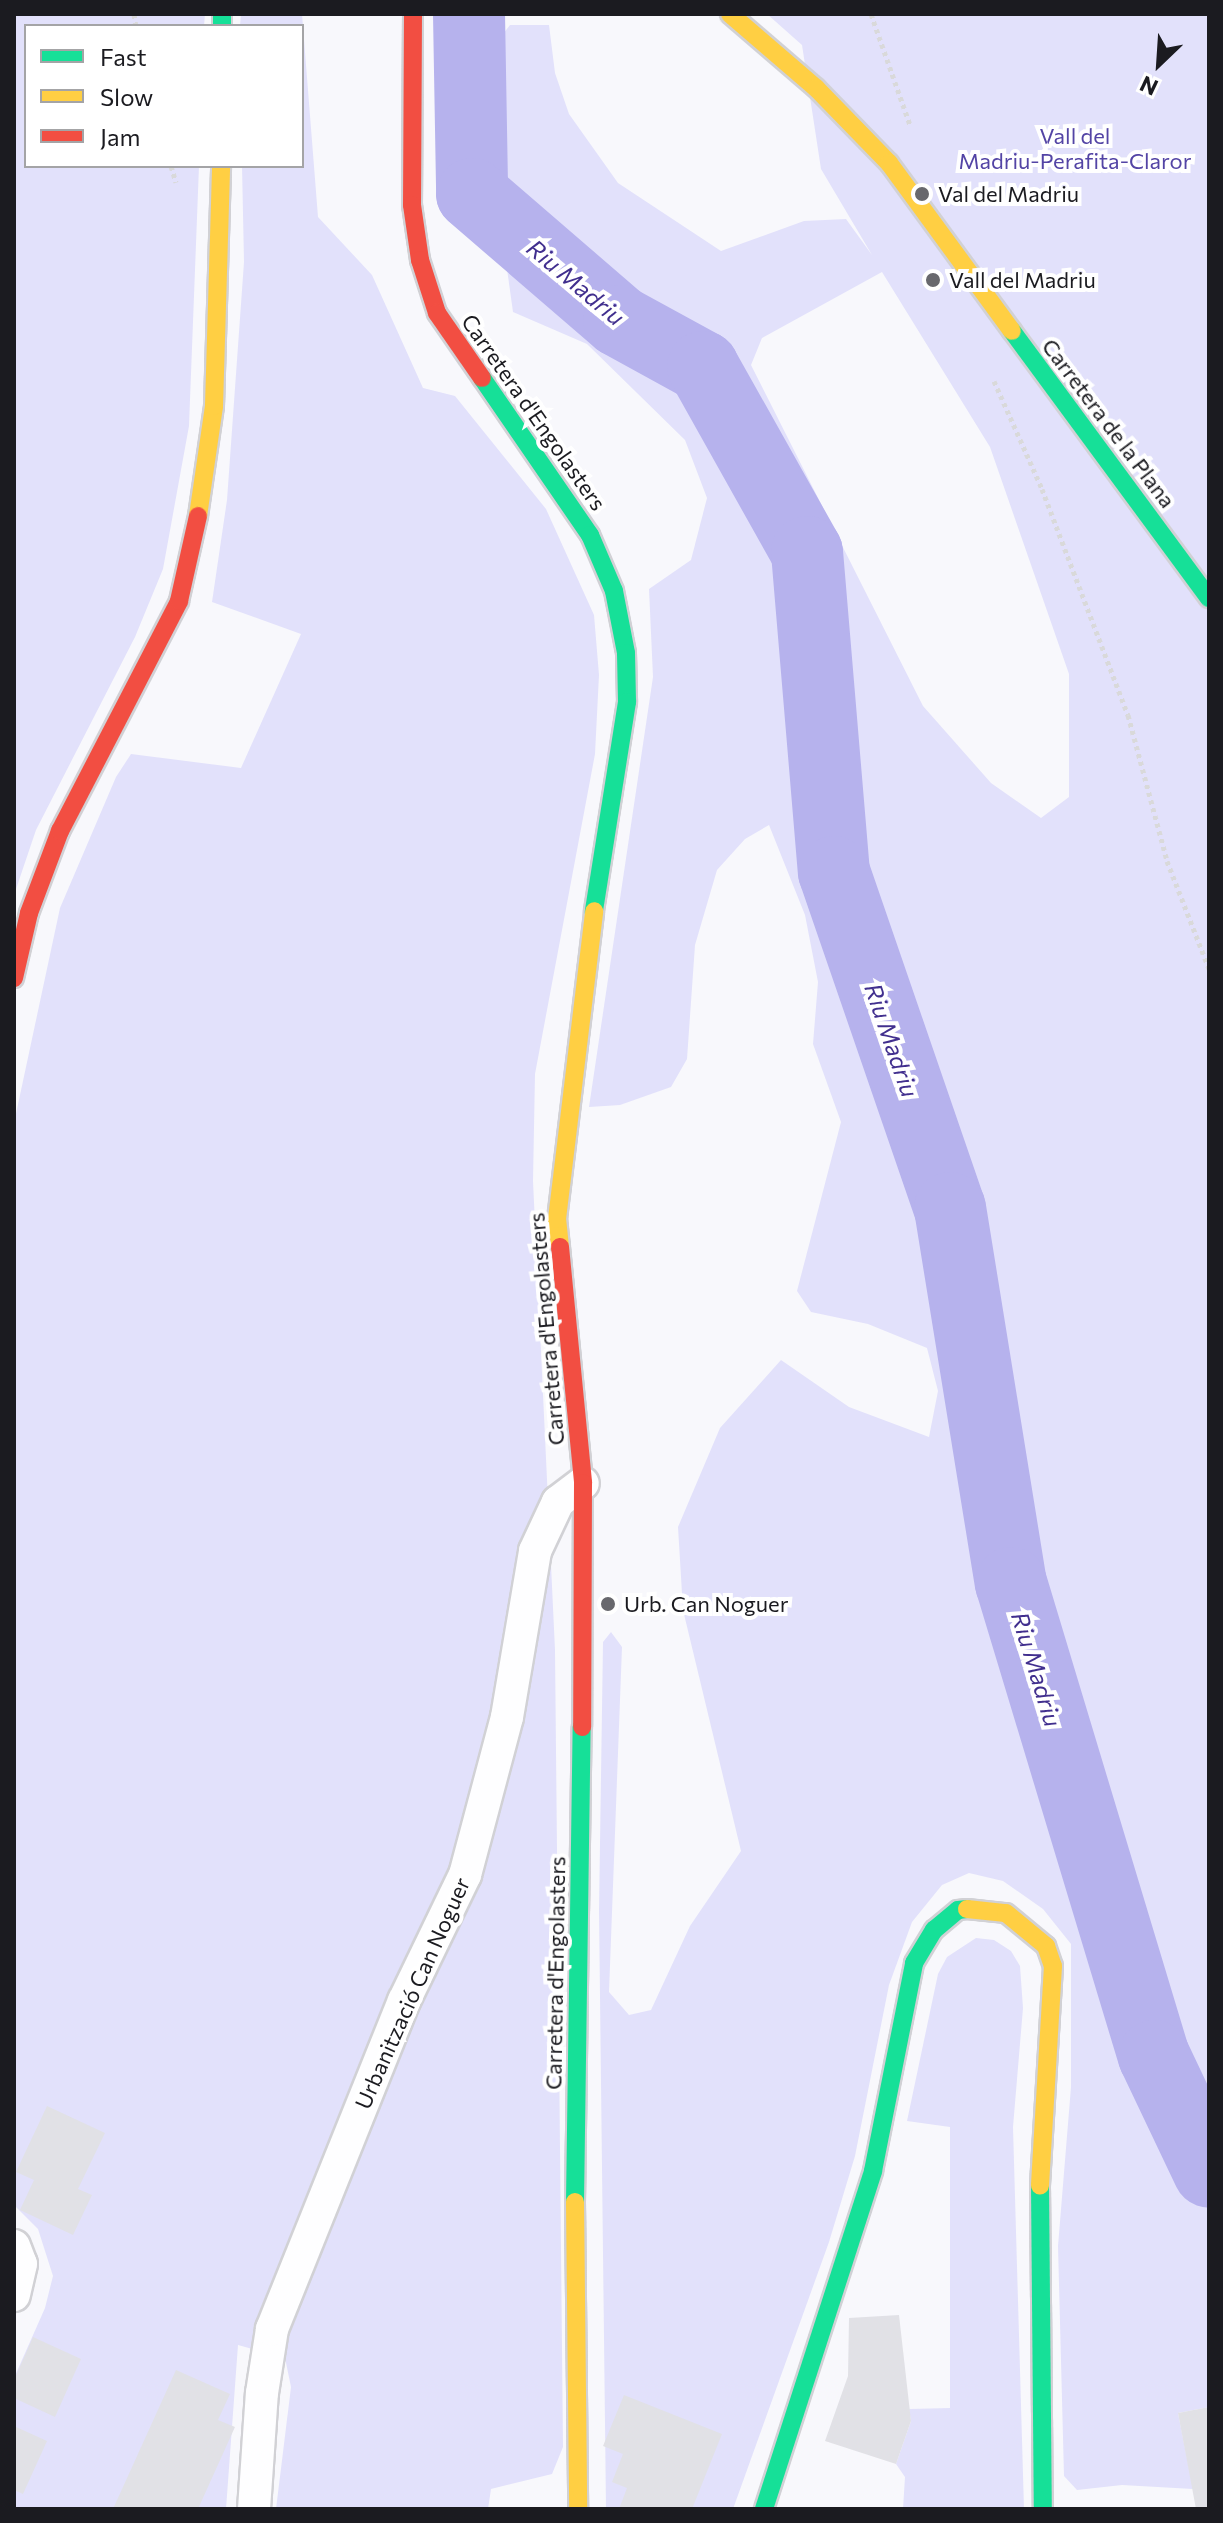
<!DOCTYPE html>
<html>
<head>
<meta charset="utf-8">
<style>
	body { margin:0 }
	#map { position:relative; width:1223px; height:2523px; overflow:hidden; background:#f8f8fc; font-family:Commissioner,sans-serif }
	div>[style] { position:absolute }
	.green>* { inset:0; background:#e2e1fb }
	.river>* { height:72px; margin:-36px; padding:0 36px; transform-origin:36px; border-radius:36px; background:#b6b2ed }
	.building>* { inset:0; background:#e1e1e6 }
	.path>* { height:5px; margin-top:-2.5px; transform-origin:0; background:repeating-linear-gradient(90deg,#d9d9da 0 4px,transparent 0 8px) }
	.roads { filter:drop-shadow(2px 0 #d1d1d5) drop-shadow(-2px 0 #d1d1d5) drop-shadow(0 2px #d1d1d5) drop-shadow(0 -2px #d1d1d5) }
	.street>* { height:32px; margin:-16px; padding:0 16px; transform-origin:16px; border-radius:16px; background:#fefeff }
	.fast>* { height:18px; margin:-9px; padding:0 9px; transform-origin:9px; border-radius:9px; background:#16e098 }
	.slow>* { height:18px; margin:-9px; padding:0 9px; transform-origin:9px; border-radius:9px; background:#ffcf43 }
	.jam>* { height:18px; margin:-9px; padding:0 9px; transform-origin:9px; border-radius:9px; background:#f24e42 }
	.dots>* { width:22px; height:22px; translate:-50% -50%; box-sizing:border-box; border:4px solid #fff; border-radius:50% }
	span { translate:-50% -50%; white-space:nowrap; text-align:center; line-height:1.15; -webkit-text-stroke:8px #fff; paint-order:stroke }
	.park-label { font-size:22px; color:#5344a5 }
	.poi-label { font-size:22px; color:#1b1b20 }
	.left { translate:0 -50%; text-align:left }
	.street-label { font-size:22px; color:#1b1b20 }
	.water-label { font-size:24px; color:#412f8e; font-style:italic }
	.frame { position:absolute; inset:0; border:16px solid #1b1b20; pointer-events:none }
	.legend { position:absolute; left:24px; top:24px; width:280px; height:144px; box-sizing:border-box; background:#fff; border:2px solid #a4a4a6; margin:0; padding:10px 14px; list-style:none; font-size:24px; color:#1b1b20 }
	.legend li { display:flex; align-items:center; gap:16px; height:40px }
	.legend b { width:40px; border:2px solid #a4a4a6 }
	.north { position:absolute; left:1119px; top:24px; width:80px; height:80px; -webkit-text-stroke:6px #fff; paint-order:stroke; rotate:205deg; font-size:22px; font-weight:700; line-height:32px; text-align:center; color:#1b1b20 }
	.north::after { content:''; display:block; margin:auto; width:28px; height:36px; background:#1b1b20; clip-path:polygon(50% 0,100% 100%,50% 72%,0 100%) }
</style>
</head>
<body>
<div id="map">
	<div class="green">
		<div style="clip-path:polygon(14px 14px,205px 14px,204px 26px,26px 26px,26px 166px,199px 166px,189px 426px,163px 569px,135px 637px,36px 830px,14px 895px)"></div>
		<div style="clip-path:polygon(241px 14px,302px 14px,318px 217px,372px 275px,423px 388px,455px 396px,546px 509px,594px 615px,599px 675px,595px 754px,535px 1074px,533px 1181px,555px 1650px,563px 2447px,552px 2474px,491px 2489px,488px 2509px,276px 2509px,291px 2387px,285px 2358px,238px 2345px,226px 2509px,14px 2509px,14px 2378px,45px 2308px,53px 2276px,38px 2229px,14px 2205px,14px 1123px,60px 908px,116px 777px,131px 754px,241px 768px,301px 634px,212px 602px,227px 500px,244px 262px,242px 166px,302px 166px,302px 26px,240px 26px)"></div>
		<div style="clip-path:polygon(evenodd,434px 14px,493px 14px,493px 47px,510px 25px,549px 25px,555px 73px,569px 114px,618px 183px,721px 251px,804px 221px,846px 219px,872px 255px,821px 169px,802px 45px,767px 14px,1209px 14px,1209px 2407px,1178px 2413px,1193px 2489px,1122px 2485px,1077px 2490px,1064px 2476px,1058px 2246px,1071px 2087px,1071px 1944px,1043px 1909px,1003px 1881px,969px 1873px,942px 1885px,912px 1922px,889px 1985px,855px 2156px,829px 2242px,733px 2509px,606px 2509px,599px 1911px,603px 1642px,611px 1632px,622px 1647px,609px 1992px,629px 2015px,651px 2010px,690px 1926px,741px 1851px,683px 1610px,678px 1527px,720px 1428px,781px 1360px,849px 1407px,929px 1437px,938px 1391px,927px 1348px,868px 1324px,811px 1312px,797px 1291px,841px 1122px,813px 1044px,818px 982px,805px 915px,769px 825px,745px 839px,717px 870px,695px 945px,687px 1059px,671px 1087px,620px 1105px,589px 1107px,653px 677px,649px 589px,691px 560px,707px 498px,685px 440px,587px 344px,513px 312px,507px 269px,478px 242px,456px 207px,442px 166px,434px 14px,882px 272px,990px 447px,1069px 674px,1069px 797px,1041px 818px,991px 783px,923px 706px,751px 365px,762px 338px,882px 272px)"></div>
		<div style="clip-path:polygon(976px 1938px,994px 1940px,1011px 1951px,1020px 1966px,1023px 2008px,1013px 2127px,1024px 2509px,903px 2509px,905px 2477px,896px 2464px,911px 2421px,909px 2409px,950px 2408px,950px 2127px,907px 2121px,938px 1974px,947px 1957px)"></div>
	</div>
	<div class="river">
		<div style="left:469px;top:14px;width:180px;rotate:89deg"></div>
		<div style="left:472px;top:194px;width:194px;rotate:40.8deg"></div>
		<div style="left:619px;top:321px;width:96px;rotate:28.7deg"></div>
		<div style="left:703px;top:367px;width:212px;rotate:60.7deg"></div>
		<div style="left:807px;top:552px;width:321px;rotate:85.2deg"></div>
		<div style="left:834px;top:872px;width:355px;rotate:71deg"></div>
		<div style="left:950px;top:1208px;width:380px;rotate:80.8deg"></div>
		<div style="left:1011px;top:1583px;width:494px;rotate:73.2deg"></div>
		<div style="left:1154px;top:2056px;width:128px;rotate:64.6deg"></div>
	</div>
	<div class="building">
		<div style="clip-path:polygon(47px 2106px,105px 2133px,78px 2189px,92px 2195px,73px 2235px,20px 2210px,34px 2180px,16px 2172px)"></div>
		<div style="clip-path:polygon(899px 2315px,911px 2421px,896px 2464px,825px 2441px,848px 2376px,849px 2318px)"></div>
		<div style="clip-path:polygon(33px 2337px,81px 2359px,55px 2417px,14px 2398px,14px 2380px)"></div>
		<div style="clip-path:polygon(176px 2370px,230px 2394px,218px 2420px,235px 2427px,198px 2509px,113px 2509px)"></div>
		<div style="clip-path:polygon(624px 2395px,722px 2434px,692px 2509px,619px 2509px,627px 2488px,612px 2482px,623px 2454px,603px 2446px)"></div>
		<div style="clip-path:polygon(1209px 2407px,1209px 2509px,1196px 2509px,1178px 2413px)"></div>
		<div style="clip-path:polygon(14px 2426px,47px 2441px,23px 2494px,14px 2490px)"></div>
	</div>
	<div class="path">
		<div style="left:134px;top:14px;width:12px;rotate:81deg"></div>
		<div style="left:871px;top:14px;width:118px;rotate:70.6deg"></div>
		<div style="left:171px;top:166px;width:17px;rotate:73deg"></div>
		<div style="left:994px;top:381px;width:118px;rotate:66deg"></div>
		<div style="left:1042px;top:489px;width:242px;rotate:69.2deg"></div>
		<div style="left:1128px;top:715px;width:151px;rotate:75deg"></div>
		<div style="left:1167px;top:861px;width:116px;rotate:68.7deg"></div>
	</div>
	<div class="roads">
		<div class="street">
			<div style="left:14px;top:2246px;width:19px;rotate:69deg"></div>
			<div style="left:21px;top:2264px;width:32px;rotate:103deg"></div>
			<div style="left:254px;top:2509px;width:116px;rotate:-86.1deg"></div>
			<div style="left:262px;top:2393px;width:65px;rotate:-81.1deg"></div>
			<div style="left:272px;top:2329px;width:354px;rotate:-68.1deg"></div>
			<div style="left:404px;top:2001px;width:140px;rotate:-64.2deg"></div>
			<div style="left:465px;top:1875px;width:163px;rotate:-75.1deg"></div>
			<div style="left:507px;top:1717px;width:168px;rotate:-80.4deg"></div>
			<div style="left:535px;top:1551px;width:54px;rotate:-64.9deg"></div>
			<div style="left:558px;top:1502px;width:31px;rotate:-37deg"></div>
		</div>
		<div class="fast">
			<div style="left:222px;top:14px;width:12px;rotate:90deg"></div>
			<div style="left:1012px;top:331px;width:332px;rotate:53.6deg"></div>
			<div style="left:482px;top:378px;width:191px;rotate:55.5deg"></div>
			<div style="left:590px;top:535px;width:61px;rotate:66.8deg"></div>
			<div style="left:614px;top:591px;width:63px;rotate:79deg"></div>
			<div style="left:626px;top:653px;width:49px;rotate:88.8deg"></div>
			<div style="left:627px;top:702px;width:212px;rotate:99deg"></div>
			<div style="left:1040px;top:2186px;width:323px;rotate:89.5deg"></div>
			<div style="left:575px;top:2202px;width:475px;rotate:-89.2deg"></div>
			<div style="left:764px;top:2509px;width:355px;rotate:-72.1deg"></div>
			<div style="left:873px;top:2171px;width:212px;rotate:-78.8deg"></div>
			<div style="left:914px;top:1963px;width:39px;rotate:-59deg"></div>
			<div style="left:934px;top:1930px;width:31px;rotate:-40deg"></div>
			<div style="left:958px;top:1910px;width:9px;rotate:-6deg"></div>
		</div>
		<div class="slow">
			<div style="left:730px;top:14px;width:113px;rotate:40.7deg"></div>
			<div style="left:816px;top:88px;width:105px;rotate:45.8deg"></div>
			<div style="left:889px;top:163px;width:208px;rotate:53.8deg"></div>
			<div style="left:198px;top:516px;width:111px;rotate:-81.7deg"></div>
			<div style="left:214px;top:406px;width:240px;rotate:-88.3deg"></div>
			<div style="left:560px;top:1247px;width:28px;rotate:-96deg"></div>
			<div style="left:557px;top:1219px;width:310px;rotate:-83.1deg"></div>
			<div style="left:967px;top:1909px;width:39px;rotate:6deg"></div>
			<div style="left:1006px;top:1913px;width:52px;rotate:39.5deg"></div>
			<div style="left:1046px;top:1946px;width:21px;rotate:71deg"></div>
			<div style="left:1053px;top:1966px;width:220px;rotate:93.4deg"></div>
			<div style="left:575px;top:2202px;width:307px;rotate:89.4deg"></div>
		</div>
		<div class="jam">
			<div style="left:413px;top:14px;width:191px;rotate:90.3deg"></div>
			<div style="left:412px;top:205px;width:56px;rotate:81.7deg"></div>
			<div style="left:420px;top:260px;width:56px;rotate:72.2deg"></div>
			<div style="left:437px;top:313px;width:79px;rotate:55.3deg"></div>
			<div style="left:14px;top:978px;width:67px;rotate:-77deg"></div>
			<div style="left:29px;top:913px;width:88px;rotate:-69.3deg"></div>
			<div style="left:60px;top:831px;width:259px;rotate:-62.6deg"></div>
			<div style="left:179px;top:601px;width:87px;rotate:-77.4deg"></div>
			<div style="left:560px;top:1247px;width:237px;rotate:84.4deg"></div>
			<div style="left:583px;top:1483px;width:244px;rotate:90.2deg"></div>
		</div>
	</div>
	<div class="dots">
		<div style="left:922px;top:194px;background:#68686d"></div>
		<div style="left:933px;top:280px;background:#68686d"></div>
		<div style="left:608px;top:1604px;background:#68686d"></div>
	</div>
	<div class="park-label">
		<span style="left:1075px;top:148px">Vall del<br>Madriu-Perafita-Claror</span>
	</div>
	<div class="poi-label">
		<span class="left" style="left:938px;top:194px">Val del Madriu</span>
		<span class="left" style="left:949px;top:280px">Vall del Madriu</span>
		<span class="left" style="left:624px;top:1604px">Urb. Can Noguer</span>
	</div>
	<div class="street-label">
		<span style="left:534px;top:412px;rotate:55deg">Carretera d'Engolasters</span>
		<span style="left:1109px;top:423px;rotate:53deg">Carretera de la Plana</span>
		<span style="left:546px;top:1329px;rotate:-95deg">Carretera d'Engolasters</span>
		<span style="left:555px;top:1973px;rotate:-89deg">Carretera d'Engolasters</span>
		<span style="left:412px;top:1993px;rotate:-66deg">Urbanització Can Noguer</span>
	</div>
	<div class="water-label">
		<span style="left:576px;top:282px;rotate:40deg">Riu Madriu</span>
		<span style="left:892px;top:1040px;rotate:71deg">Riu Madriu</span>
		<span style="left:1037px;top:1669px;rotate:73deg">Riu Madriu</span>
	</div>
	<div class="frame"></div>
	<ul class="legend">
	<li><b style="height:10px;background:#16e098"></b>Fast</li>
	<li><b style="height:10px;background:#ffcf43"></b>Slow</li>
	<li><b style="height:10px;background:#f24e42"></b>Jam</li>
	</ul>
	<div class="north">N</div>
</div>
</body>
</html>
